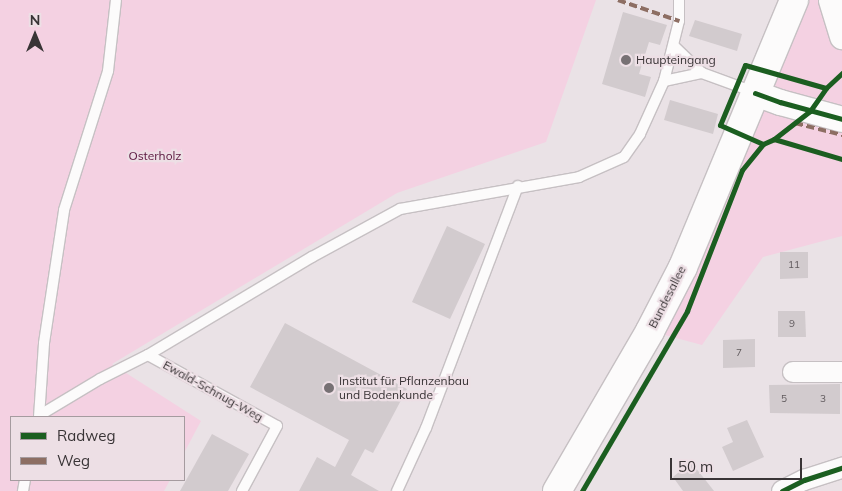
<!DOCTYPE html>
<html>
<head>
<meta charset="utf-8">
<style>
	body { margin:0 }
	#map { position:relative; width:842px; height:491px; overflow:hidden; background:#eae2e6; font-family:Mulish,sans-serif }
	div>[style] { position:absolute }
	.green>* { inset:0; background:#f4d1e2 }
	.building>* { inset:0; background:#d2cbce }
	.roads { filter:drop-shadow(1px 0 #c6c0c3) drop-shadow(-1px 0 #c6c0c3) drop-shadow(0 1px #c6c0c3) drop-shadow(0 -1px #c6c0c3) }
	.service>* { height:10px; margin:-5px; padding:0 5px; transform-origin:5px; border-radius:5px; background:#fcfbfb }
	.minor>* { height:20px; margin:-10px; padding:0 10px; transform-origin:10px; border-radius:10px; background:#fcfbfb }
	.tertiary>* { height:25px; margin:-12.5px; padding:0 12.5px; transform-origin:12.5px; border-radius:12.5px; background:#fcfbfb }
	.secondary>* { height:28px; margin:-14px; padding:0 14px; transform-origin:14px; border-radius:14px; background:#fcfbfb }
	.quiet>* { height:4px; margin-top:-2px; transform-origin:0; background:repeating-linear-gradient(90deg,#8d6e63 0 8px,transparent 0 12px) }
	.cycleway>* { height:5px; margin:-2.5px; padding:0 2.5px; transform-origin:2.5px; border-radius:2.5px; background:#1b5e20 }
	.dots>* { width:14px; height:14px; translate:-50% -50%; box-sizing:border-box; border:2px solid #eddfe5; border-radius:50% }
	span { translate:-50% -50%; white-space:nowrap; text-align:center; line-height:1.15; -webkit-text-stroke:4.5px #eddfe5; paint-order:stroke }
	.number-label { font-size:10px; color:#605a5d }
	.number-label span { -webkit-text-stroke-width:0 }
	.poi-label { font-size:12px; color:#393436 }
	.left { translate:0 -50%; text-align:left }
	.park-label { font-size:12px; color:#5b173f }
	.street-label { font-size:12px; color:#393436 }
	.legend { position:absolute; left:10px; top:416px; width:175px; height:65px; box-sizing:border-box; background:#eddfe5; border:1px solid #a59b9f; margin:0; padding:6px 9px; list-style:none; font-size:15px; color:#393436 }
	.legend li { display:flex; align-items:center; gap:10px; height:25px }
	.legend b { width:25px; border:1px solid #a59b9f }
	.north { position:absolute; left:10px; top:10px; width:50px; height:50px; -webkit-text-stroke:4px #eddfe5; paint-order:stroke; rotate:0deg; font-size:14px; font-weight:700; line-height:20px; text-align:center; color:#393436 }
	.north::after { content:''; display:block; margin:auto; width:18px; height:22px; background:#393436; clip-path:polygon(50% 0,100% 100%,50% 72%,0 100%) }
	.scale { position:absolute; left:670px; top:458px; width:132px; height:22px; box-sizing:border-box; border:2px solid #393436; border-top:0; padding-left:6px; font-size:15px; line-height:18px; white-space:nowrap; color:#393436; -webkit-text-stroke:4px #eddfe5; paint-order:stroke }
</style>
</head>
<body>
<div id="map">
	<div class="green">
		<div style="clip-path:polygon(0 0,596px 0,546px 142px,397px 193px,112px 364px,201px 421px,184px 453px,184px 417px,11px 417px,11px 480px,170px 480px,164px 491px,0 491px)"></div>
		<div style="clip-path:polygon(794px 0,842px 0,842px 236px,763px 257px,702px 345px,650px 331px)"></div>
	</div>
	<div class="building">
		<div style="clip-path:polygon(623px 12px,667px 25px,660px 45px,649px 42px,639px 74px,651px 77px,645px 97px,602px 84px)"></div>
		<div style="clip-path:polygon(695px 20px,742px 34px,737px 51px,689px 36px)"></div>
		<div style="clip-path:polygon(670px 100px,718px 114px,713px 134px,664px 120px)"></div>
		<div style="clip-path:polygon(447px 226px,485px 244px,450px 319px,412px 302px)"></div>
		<div style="clip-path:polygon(780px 252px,808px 252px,808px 278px,780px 279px)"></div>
		<div style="clip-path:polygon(778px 311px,805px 311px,806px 337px,778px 337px)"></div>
		<div style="clip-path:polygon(285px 323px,407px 389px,373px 453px,365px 449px,351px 475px,379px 491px,299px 491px,317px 457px,335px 467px,349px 440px,250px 387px)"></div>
		<div style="clip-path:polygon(755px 339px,755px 367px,723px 368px,723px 340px)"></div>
		<div style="clip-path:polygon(840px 384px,840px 414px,770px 413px,769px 385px)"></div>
		<div style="clip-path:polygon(747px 420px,764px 457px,733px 471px,722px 447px,733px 442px,727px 428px)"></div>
		<div style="clip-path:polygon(212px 434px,249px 454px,228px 491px,180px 491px)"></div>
		<div style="clip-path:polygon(691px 462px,707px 482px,714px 491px,683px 491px,673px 477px)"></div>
	</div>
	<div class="roads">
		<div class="service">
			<div style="left:674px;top:46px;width:39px;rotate:44deg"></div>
			<div style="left:702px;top:73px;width:55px;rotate:20.1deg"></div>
			<div style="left:664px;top:81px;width:39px;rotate:-12deg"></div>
			<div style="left:148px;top:355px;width:147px;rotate:28.8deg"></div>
			<div style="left:277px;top:426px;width:74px;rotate:118.3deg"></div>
			<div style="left:40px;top:415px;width:70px;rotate:-31deg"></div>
			<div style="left:100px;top:379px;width:54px;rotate:-26.6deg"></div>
			<div style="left:148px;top:355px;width:191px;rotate:-30.9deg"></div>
			<div style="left:312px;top:257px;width:100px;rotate:-28.6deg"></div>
			<div style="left:400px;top:209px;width:182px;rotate:-10.1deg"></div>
			<div style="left:579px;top:177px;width:49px;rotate:-24deg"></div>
			<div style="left:624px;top:157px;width:28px;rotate:-55deg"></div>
			<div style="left:640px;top:134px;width:58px;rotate:-65.6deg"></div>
			<div style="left:664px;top:81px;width:62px;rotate:-76deg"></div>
			<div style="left:679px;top:21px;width:21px;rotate:-90deg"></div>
			<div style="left:39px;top:417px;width:74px;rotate:-86.1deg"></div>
			<div style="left:44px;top:343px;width:134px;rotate:-81.4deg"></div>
			<div style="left:64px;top:210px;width:146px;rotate:-72.4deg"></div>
			<div style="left:108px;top:71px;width:71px;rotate:-83.6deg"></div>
			<div style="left:23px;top:491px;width:11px;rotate:-80deg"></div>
			<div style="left:397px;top:491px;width:69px;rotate:-65.3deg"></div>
			<div style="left:426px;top:428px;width:259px;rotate:-69.2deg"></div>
		</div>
		<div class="minor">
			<div style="left:793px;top:372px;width:49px"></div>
			<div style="left:782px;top:491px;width:25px;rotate:-27deg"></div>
			<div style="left:804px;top:480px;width:40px;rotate:-18deg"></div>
		</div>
		<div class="tertiary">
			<div style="left:831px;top:0;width:38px;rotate:73deg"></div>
			<div style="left:755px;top:93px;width:27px;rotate:20deg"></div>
			<div style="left:780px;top:102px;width:64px;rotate:15.3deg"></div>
		</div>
		<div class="secondary">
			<div style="left:557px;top:491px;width:185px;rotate:-59.8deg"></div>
			<div style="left:650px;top:331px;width:72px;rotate:-62.7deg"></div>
			<div style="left:683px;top:267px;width:289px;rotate:-67.4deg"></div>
		</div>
	</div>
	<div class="quiet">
		<div style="left:618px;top:0;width:65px;rotate:19deg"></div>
		<div style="left:795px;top:123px;width:49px;rotate:14.3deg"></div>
	</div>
	<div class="cycleway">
		<div style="left:755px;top:93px;width:27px;rotate:20deg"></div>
		<div style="left:780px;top:102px;width:64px;rotate:15.3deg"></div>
		<div style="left:774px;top:139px;width:71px;rotate:16.4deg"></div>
		<div style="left:763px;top:144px;width:47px;rotate:-156.2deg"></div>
		<div style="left:720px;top:125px;width:65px;rotate:-67.4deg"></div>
		<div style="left:745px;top:65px;width:84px;rotate:15.9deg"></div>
		<div style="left:582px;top:491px;width:208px;rotate:-59.7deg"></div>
		<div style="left:687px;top:311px;width:151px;rotate:-68.7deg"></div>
		<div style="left:742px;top:170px;width:33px;rotate:-51deg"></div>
		<div style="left:763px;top:144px;width:12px;rotate:-24deg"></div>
		<div style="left:774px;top:139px;width:46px;rotate:-37.9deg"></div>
		<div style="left:810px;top:111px;width:28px;rotate:-55deg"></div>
		<div style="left:826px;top:88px;width:22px;rotate:-43deg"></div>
		<div style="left:782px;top:491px;width:25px;rotate:-27deg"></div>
		<div style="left:804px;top:480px;width:40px;rotate:-18deg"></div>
	</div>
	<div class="dots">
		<div style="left:626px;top:60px;background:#777174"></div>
		<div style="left:329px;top:388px;background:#777174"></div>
	</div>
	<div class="number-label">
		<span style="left:794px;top:265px">11</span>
		<span style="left:792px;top:324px">9</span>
		<span style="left:739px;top:353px">7</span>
		<span style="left:784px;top:399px">5</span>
		<span style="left:823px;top:399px">3</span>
	</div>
	<div class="poi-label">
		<span class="left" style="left:636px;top:60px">Haupteingang</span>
		<span class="left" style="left:339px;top:388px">Institut für Pflanzenbau<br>und Bodenkunde</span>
	</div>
	<div class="park-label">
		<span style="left:155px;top:156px">Osterholz</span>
	</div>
	<div class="street-label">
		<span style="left:667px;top:297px;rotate:-63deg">Bundesallee</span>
		<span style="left:213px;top:391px;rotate:29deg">Ewald-Schnug-Weg</span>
	</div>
	<ul class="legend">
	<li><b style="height:6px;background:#1b5e20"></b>Radweg</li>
	<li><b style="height:6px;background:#8d6e63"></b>Weg</li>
	</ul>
	<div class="north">N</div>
	<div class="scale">50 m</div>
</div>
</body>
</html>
